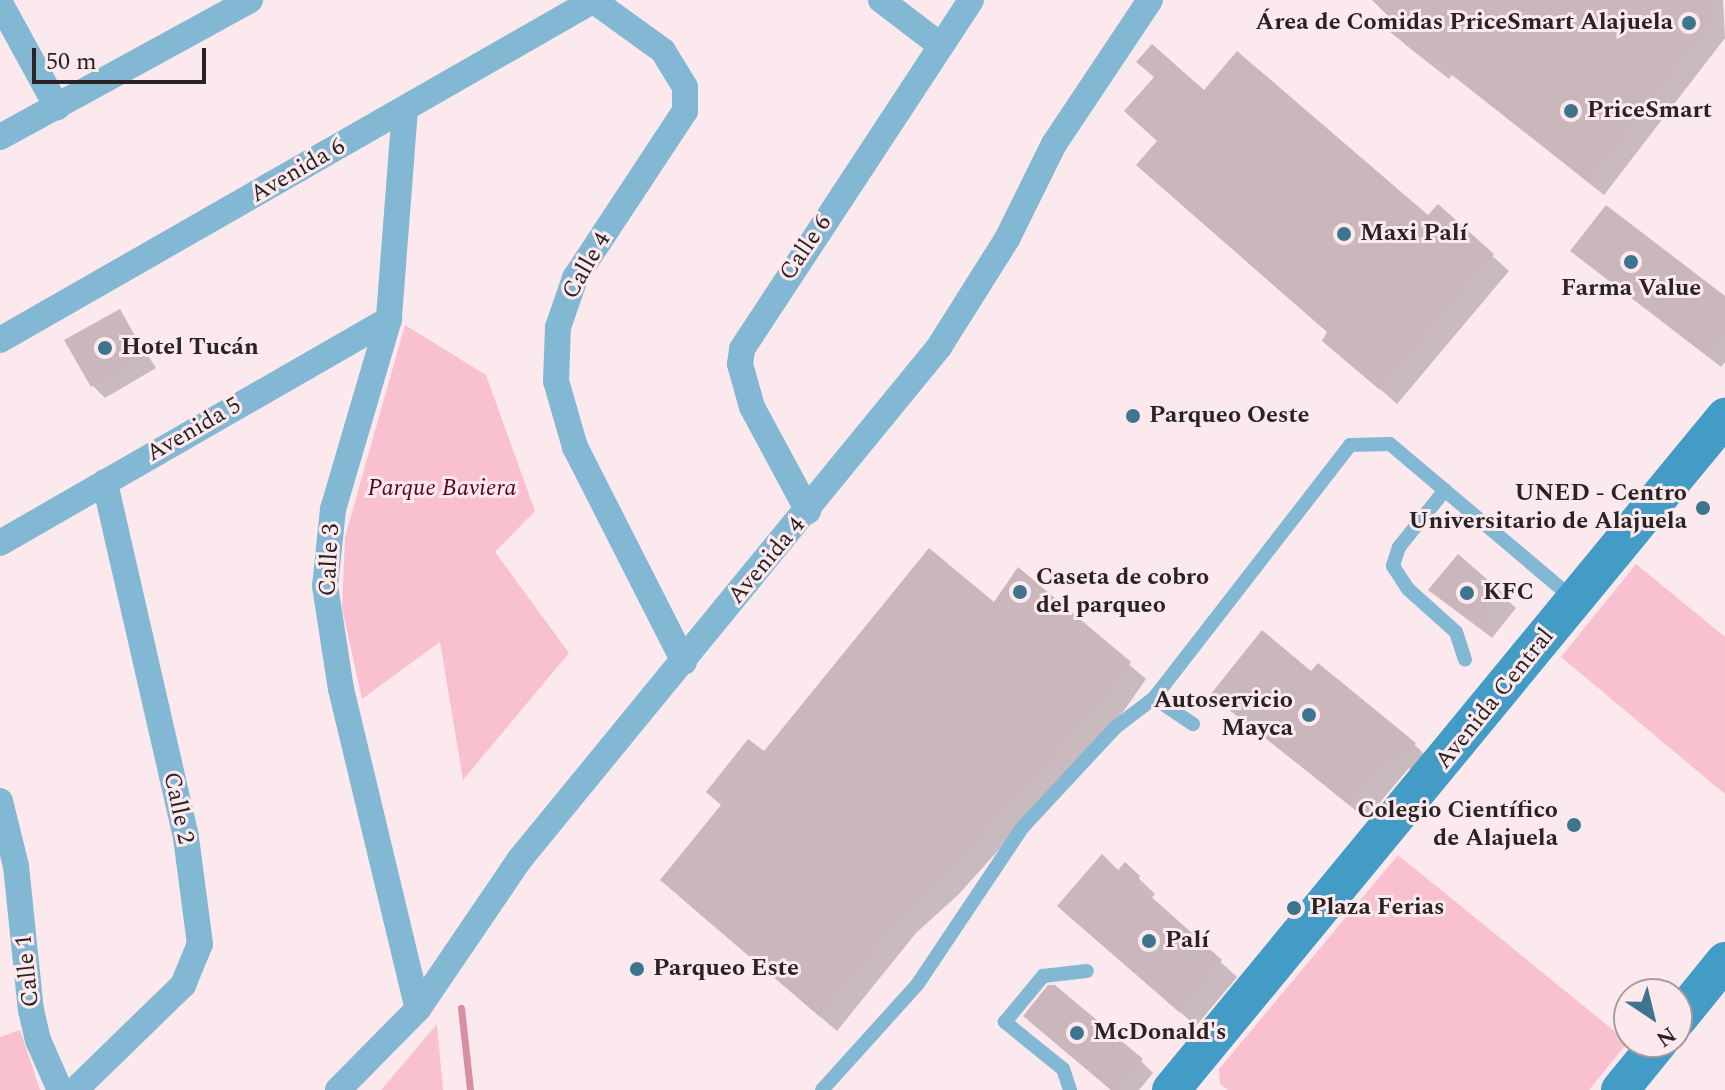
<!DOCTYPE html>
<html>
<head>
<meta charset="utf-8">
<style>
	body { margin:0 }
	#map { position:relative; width:1725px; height:1090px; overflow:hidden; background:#fce9ed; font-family:Spectral,serif }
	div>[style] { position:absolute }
	.green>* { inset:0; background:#f9c1cf }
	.shadow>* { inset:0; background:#0003 }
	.stream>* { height:7px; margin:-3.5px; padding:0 3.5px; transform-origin:3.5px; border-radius:3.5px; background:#d88ea3 }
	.building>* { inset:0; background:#c9b7bb }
	.lane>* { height:14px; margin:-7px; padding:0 7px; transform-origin:7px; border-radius:7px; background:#82b8d3 }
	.street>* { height:26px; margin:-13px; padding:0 13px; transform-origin:13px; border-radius:13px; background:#82b8d3 }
	.secondary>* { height:38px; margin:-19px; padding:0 19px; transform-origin:19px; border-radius:19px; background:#429cc5 }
	.dots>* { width:22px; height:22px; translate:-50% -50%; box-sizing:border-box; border:4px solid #fce9ed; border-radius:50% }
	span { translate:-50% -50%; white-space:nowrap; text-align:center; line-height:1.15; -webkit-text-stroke:6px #fce9ed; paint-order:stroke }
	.poi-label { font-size:24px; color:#292324; font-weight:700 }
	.right { translate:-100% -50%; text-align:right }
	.left { translate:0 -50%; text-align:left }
	.street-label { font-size:24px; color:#292324 }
	.park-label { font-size:24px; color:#5a002a; font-style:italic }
	.north { position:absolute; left:1613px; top:978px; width:80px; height:80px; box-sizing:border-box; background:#fce9ed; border:2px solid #a89a9d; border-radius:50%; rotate:145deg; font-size:22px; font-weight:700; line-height:32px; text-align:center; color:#292324 }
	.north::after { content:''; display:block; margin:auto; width:28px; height:36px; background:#3d758f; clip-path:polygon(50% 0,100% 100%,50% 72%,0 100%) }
	.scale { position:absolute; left:32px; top:48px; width:174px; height:36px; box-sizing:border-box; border:4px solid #292324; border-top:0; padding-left:10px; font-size:24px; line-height:28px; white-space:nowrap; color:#292324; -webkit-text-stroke:6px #fce9ed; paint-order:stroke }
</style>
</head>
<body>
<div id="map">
	<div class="green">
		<div style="clip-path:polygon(405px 325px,486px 375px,535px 511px,495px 552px,569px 653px,463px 780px,440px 642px,362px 699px,342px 608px,345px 537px)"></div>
		<div style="clip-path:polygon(1636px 564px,1725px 637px,1725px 794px,1561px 657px)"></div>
		<div style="clip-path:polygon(1398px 855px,1628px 1042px,1589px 1090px,1228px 1090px,1220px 1084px,1219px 1069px)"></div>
		<div style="clip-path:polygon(437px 1024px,443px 1090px,381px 1090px)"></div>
		<div style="clip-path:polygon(20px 1030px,40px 1090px,0 1090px,0 1037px)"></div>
	</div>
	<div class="shadow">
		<div style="clip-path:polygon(1375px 0,1723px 0,1725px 38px,1604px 195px,1452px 75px,1449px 79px,1407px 46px,1393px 32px,1401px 26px)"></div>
		<div style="clip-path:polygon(1205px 92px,1428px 218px,1438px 207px,1509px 271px,1397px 404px,1324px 340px,1329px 333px,1138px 165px)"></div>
		<div style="clip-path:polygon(1573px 251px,1725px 299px,1725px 362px,1721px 367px)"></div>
		<div style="clip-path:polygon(119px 311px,156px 368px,105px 398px,93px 386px)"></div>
		<div style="clip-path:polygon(1458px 557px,1516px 608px,1492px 638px,1431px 590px)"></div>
		<div style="clip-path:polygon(1018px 570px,1146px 679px,1123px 712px,958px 895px,916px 933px,837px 1031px,679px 896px,764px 754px,994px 605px)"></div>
		<div style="clip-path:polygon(1213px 695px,1414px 744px,1430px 760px,1417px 775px,1409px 768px,1366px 819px)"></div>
		<div style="clip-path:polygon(1125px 865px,1155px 894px,1151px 899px,1237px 977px,1196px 1026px,1076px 922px)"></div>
		<div style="clip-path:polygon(1025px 1016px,1141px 1061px,1153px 1073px,1139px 1090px,1111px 1090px)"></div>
	</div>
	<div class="stream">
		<div style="left:461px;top:1008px;width:82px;rotate:83.7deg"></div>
	</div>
	<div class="building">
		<div style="clip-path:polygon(1372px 0,1712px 0,1714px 20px,1589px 182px,1437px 62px,1434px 67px,1390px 32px,1398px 26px)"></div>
		<div style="clip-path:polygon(1152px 44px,1204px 90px,1237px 51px,1428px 215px,1438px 204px,1494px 254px,1380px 390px,1322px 341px,1327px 332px,1136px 165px,1157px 141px,1124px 111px,1154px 77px,1136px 62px)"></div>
		<div style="clip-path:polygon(1606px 205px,1725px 296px,1725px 333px,1707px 356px,1570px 251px)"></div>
		<div style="clip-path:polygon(120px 309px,146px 356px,91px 387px,64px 340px)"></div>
		<div style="clip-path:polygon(929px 548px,994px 602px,1018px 567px,1131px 662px,1107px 697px,942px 880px,900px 918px,820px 1017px,660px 880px,721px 805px,706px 792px,748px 739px,764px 751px)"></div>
		<div style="clip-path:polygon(1458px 554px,1505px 595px,1479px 628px,1428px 590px)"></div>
		<div style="clip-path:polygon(1262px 630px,1311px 671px,1318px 663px,1416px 743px,1400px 761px,1392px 754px,1349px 804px,1210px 695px)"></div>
		<div style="clip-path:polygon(1102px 854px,1118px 870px,1125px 862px,1140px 876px,1136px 883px,1222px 960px,1179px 1012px,1057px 906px)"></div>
		<div style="clip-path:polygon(1048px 985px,1055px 985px,1143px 1059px,1117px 1090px,1111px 1090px,1023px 1016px)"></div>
	</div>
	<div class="lane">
		<div style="left:1445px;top:490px;width:73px;rotate:128.9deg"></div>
		<div style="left:1399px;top:547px;width:20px;rotate:108deg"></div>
		<div style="left:1393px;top:566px;width:27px;rotate:57deg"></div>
		<div style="left:1408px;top:589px;width:64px;rotate:41.9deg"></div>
		<div style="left:1456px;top:632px;width:29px;rotate:72deg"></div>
		<div style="left:1154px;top:698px;width:47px;rotate:33.7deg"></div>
		<div style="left:822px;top:1090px;width:142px;rotate:-47.9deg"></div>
		<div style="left:917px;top:985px;width:189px;rotate:-56.2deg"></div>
		<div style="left:1022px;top:828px;width:138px;rotate:-47.1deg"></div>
		<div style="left:1116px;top:727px;width:48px;rotate:-37.3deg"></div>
		<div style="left:1154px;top:698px;width:320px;rotate:-52.2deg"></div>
		<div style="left:1350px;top:445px;width:40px;rotate:-1.4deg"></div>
		<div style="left:1390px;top:444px;width:238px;rotate:40.2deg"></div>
		<div style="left:1070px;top:1090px;width:22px;rotate:-108deg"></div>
		<div style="left:1063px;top:1069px;width:75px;rotate:-141deg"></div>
		<div style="left:1005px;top:1022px;width:60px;rotate:-50.4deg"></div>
		<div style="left:1043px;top:976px;width:44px;rotate:-6.5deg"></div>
	</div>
	<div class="street">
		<div style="left:881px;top:0;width:74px;rotate:37.3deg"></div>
		<div style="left:594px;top:1px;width:85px;rotate:35.9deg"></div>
		<div style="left:663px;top:51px;width:42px;rotate:58.6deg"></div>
		<div style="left:685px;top:87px;width:24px;rotate:90deg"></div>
		<div style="left:685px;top:111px;width:200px;rotate:123.4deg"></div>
		<div style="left:575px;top:278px;width:52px;rotate:109.1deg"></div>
		<div style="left:558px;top:327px;width:54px;rotate:92.1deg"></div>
		<div style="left:556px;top:381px;width:69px;rotate:73.9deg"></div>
		<div style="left:575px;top:447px;width:241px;rotate:63.1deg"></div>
		<div style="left:0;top:3px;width:119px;rotate:61.3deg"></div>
		<div style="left:405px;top:109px;width:211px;rotate:94.4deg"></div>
		<div style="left:389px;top:319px;width:198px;rotate:106.4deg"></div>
		<div style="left:333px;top:509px;width:77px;rotate:95.9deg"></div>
		<div style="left:325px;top:586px;width:104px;rotate:81.2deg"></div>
		<div style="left:341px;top:689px;width:329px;rotate:76.5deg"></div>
		<div style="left:0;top:137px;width:285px;rotate:-28.7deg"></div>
		<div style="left:0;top:340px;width:684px;rotate:-29.79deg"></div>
		<div style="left:808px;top:511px;width:118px;rotate:-118.3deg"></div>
		<div style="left:752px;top:407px;width:45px;rotate:-105.6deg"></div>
		<div style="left:740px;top:364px;width:15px;rotate:-82deg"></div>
		<div style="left:742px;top:349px;width:417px;rotate:-56.7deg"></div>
		<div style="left:0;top:543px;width:449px;rotate:-29.9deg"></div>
		<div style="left:0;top:801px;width:67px;rotate:76.2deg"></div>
		<div style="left:16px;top:866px;width:145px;rotate:84.1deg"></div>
		<div style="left:31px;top:1010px;width:31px;rotate:77deg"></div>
		<div style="left:38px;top:1040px;width:55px;rotate:66.3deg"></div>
		<div style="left:75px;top:1090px;width:151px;rotate:-44.2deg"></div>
		<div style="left:183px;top:985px;width:44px;rotate:-67.5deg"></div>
		<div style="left:200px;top:944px;width:108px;rotate:-97.5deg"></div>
		<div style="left:186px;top:837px;width:364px;rotate:-102.9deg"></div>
		<div style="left:338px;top:1090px;width:114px;rotate:-45.4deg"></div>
		<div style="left:418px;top:1009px;width:181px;rotate:-55.8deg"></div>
		<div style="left:520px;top:859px;width:662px;rotate:-50.7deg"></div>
		<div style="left:939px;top:347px;width:128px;rotate:-57.8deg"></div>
		<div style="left:1007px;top:239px;width:106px;rotate:-63.7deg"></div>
		<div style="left:1054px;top:144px;width:173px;rotate:-56.3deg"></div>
	</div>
	<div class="secondary">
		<div style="left:1677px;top:1020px;width:76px;rotate:-50.9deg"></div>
		<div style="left:1171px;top:1090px;width:872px;rotate:-50.54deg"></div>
		<div style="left:1620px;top:1090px;width:62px;rotate:-50.9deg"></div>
	</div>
	<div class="dots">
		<div style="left:1689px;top:23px;background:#3d758f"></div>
		<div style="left:1571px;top:111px;background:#3d758f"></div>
		<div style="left:1344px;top:234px;background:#3d758f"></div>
		<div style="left:1631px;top:262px;background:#3d758f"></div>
		<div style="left:105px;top:348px;background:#3d758f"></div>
		<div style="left:1133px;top:416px;background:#3d758f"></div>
		<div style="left:1703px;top:508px;background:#3d758f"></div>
		<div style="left:1020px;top:592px;background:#3d758f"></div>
		<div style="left:1467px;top:593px;background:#3d758f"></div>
		<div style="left:1309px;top:715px;background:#3d758f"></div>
		<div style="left:1574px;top:825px;background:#3d758f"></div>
		<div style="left:1294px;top:908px;background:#3d758f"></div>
		<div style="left:1149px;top:941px;background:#3d758f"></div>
		<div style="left:637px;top:969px;background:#3d758f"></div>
		<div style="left:1077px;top:1033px;background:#3d758f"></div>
	</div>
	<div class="poi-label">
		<span class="right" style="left:1673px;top:23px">Área de Comidas PriceSmart Alajuela</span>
		<span class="left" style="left:1587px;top:111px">PriceSmart</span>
		<span class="left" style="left:1360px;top:234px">Maxi Palí</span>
		<span style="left:1631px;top:289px">Farma Value</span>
		<span class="left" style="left:121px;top:348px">Hotel Tucán</span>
		<span class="left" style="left:1149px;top:416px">Parqueo Oeste</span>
		<span class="right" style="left:1687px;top:508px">UNED - Centro<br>Universitario de Alajuela</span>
		<span class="left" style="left:1036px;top:592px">Caseta de cobro<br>del parqueo</span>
		<span class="left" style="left:1483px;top:593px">KFC</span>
		<span class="right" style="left:1293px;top:715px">Autoservicio<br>Mayca</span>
		<span class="right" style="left:1558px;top:825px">Colegio Científico<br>de Alajuela</span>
		<span class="left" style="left:1310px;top:908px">Plaza Ferias</span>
		<span class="left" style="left:1165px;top:941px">Palí</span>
		<span class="left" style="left:653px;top:969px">Parqueo Este</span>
		<span class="left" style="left:1093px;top:1033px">McDonald's</span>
	</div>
	<div class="street-label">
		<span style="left:298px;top:171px;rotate:-30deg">Avenida 6</span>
		<span style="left:806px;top:248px;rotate:-56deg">Calle 6</span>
		<span style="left:587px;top:266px;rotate:-60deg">Calle 4</span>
		<span style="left:194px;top:430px;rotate:-30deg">Avenida 5</span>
		<span style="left:330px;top:560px;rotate:-87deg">Calle 3</span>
		<span style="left:767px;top:561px;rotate:-50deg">Avenida 4</span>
		<span style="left:1495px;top:699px;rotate:-51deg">Avenida Central</span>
		<span style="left:178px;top:808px;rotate:78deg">Calle 2</span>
		<span style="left:28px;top:971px;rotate:-96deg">Calle 1</span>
	</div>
	<div class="park-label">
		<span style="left:442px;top:489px">Parque Baviera</span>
	</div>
	<div class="north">N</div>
	<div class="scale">50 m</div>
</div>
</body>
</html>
